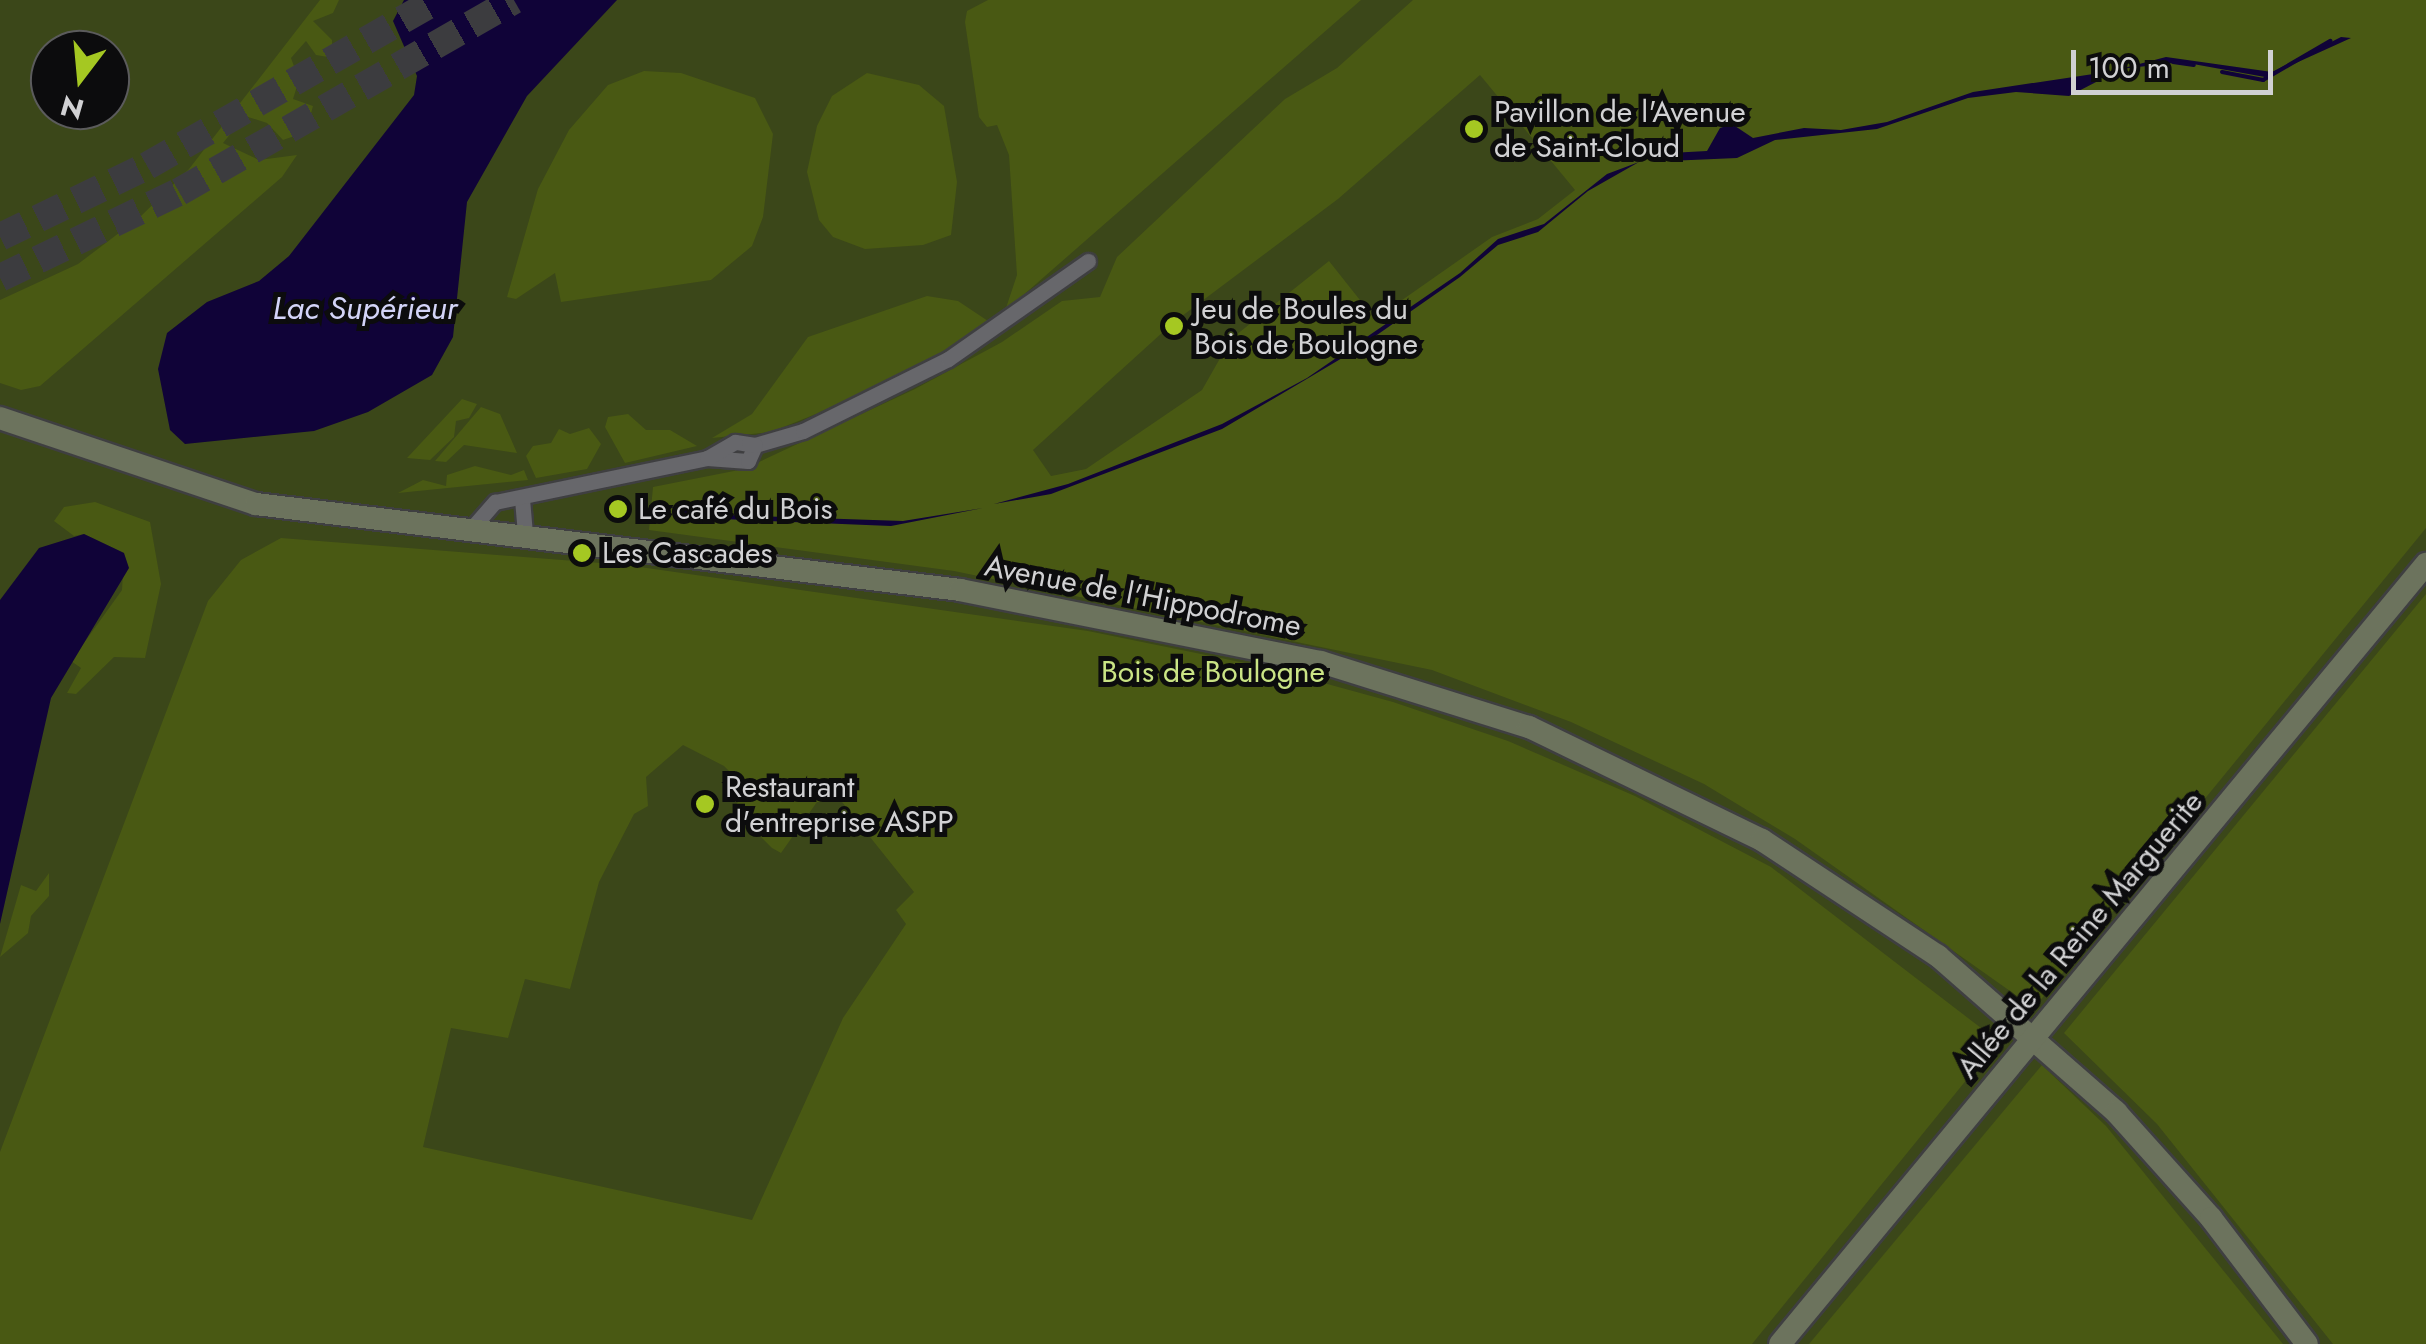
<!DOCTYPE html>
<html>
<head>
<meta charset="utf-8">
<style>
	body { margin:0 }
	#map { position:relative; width:2426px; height:1344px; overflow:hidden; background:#222225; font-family:Jost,sans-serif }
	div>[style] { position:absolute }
	.green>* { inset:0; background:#3b4719 }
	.forest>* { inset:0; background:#495913 }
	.water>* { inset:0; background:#100338 }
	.stream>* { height:4px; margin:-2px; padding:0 2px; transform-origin:2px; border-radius:2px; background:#100338 }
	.highway-tunnel>* { height:28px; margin-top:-14px; transform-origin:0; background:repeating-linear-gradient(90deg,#3c3c3f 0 28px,transparent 0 42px) }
	.roads { filter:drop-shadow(2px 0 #3f3f41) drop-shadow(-2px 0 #3f3f41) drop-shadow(0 2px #3f3f41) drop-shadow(0 -2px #3f3f41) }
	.street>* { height:15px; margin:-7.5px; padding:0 7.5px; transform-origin:7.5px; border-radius:7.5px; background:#67676b }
	.secondary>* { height:22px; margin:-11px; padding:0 11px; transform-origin:11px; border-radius:11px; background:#6c735d }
	.dots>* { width:28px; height:28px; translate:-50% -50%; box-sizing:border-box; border:5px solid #0c0c0d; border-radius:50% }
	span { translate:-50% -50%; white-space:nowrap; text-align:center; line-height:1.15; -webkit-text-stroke:10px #0c0c0d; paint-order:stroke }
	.poi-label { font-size:30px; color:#d1d1d3 }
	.left { translate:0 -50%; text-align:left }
	.street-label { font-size:30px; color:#d1d1d3 }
	.park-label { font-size:30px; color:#cae485 }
	.water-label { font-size:32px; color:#d3d4f8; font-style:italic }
	.north { position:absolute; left:30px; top:30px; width:100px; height:100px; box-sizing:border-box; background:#0c0c0d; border:2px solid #5b5b5c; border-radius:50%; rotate:196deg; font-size:28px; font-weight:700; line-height:40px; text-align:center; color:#d1d1d3 }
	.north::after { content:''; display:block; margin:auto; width:35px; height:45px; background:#a5c822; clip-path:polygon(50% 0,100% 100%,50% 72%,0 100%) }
	.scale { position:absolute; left:2071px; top:50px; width:202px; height:45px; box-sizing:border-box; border:5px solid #d1d1d3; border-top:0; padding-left:12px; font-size:30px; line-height:35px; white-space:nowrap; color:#d1d1d3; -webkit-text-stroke:8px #0c0c0d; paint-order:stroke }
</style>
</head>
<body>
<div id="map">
	<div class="green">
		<div style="clip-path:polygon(evenodd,0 0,2426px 0,2426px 1344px,0 1344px,0 0,50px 50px,110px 50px,110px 110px,50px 110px,50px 50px)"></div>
	</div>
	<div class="forest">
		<div style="clip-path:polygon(320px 0,339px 0,333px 13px,313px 21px,332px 40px,332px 50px,328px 57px,316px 55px,306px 41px,291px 58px,299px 80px,293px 99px,313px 106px,306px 132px,283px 140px,267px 123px,245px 116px,223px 143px,259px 160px,297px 155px,282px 177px,40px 386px,21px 390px,0 383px,0 300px,78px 264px,140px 217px,189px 169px)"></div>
		<div style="clip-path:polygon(988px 0,1361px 0,1005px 311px,1017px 275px,1009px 155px,997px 125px,987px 127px,979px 117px,965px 22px,967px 11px)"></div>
		<div style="clip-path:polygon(evenodd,1413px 0,2426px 0,2426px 528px,2034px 1008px,1795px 839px,1704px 784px,1571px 722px,1432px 670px,954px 571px,649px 530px,653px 487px,744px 469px,915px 389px,1002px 342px,1062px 301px,1100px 297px,1117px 257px,1285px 99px,1337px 68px,1413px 0,1480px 75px,1575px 190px,1538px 219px,1492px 237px,1375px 319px,1329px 261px,1231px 339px,1202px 390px,1086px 469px,1051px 476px,1033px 450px,1174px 322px,1338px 199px,1480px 75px)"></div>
		<div style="clip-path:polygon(644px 71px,681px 73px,755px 98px,773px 134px,763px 217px,752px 246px,711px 280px,561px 302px,555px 273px,516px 299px,507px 297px,538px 189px,569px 130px,608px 85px)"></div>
		<div style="clip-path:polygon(867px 73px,919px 85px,944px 106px,957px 182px,951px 235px,923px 245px,865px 249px,833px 237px,819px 220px,807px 172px,817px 126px,832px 96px)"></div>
		<div style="clip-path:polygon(927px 296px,958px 301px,988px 321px,943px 354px,816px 414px,771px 432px,712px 438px,752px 414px,808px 337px)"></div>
		<div style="clip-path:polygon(462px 399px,477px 404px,469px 418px,456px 421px,454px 437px,430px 460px,407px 458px)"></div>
		<div style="clip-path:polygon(481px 407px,500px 414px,517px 453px,464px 445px,446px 462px,435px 461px)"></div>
		<div style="clip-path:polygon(628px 414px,646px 430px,670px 430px,697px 446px,625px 463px,605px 427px,608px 417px)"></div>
		<div style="clip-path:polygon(589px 428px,601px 444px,587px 469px,536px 478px,526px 456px,533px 446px,551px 443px,559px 429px,570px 434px)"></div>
		<div style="clip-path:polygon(475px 466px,511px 475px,524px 470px,528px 480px,398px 493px,423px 480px,446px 486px,447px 475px)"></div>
		<div style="clip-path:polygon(95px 502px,150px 522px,161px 584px,145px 658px,114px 657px,76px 694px,67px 693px,81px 668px,71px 661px,122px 590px,124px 553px,84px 534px,74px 536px,54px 521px,64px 507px)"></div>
		<div style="clip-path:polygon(evenodd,281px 538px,626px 565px,1088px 631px,1265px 667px,1393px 702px,1508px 741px,1635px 796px,1771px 867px,1998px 1041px,1752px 1344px,0 1344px,0 1152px,208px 601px,241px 560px,281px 538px,683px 745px,724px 766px,747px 789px,733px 809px,772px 848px,781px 853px,817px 802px,842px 802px,914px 892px,896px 910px,906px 924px,843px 1018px,752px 1220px,423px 1147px,451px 1028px,508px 1038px,525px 979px,570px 989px,599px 882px,634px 814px,648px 806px,646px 777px,683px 745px)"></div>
		<div style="clip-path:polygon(2426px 594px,2426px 1344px,2333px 1344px,2157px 1124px,2064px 1033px)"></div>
		<div style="clip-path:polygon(49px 873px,49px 896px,31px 916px,28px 933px,0 957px,21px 885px,36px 891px)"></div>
		<div style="clip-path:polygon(2042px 1065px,2106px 1126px,2283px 1344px,1809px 1344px)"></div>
	</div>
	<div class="water">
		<div style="clip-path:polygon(404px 0,617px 0,527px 96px,467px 202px,453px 337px,432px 375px,368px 412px,314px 431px,185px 444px,170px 430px,158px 369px,167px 333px,207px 302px,259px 281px,289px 256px,414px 95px,417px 76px,393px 21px)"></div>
		<div style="clip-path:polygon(2341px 37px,2351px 38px,2265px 77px,2182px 62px,2120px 69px,2166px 57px,2272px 72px)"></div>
		<div style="clip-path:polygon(2100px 73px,2098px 81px,2069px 96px,2016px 92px,1968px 98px,1877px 129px,1775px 140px,1737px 158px,1668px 161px,1670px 153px,1707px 151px,1720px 128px,1732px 124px,1753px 138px,1804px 128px,1841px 130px,1887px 122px,1973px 92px)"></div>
		<div style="clip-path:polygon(1639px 162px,1588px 191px,1538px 232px,1498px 245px,1460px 277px,1354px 351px,1222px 429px,1051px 494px,994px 504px,1068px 484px,1222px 424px,1307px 378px,1460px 273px,1498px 239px,1544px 224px,1607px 174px)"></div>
		<div style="clip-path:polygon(666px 505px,700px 514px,903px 521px,983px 508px,891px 526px,697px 518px)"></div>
		<div style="clip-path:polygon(84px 534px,124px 553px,129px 568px,51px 698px,0 924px,0 600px,39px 548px)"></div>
	</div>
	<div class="stream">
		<div style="left:2173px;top:62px;width:21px;rotate:8deg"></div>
		<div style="left:2222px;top:72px;width:42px;rotate:11deg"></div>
		<div style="left:2263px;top:80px;width:78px;rotate:-30.2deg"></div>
		<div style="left:2096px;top:77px;width:30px;rotate:-14deg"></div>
	</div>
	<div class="highway-tunnel">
		<div style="left:0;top:237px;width:163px;rotate:-25.8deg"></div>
		<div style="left:147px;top:166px;width:334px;rotate:-29.8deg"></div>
		<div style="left:0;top:278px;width:199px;rotate:-25.7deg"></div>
		<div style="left:179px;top:192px;width:386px;rotate:-29.8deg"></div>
	</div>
	<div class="roads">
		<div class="street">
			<div style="left:755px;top:445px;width:50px;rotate:-16.3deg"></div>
			<div style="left:803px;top:431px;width:162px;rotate:-26.4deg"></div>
			<div style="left:948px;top:359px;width:171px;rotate:-35deg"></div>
			<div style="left:522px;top:499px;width:36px;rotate:85deg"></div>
			<div style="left:472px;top:528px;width:35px;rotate:-49deg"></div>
			<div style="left:495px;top:502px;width:217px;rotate:-11.7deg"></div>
			<div style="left:707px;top:458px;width:41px;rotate:4.2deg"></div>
			<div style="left:748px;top:461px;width:17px;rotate:-66deg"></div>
			<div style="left:755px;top:445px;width:20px;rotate:-171deg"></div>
			<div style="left:735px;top:442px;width:32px;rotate:150deg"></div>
		</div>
		<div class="secondary">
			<div style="left:0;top:418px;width:270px;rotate:18.6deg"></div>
			<div style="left:256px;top:504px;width:709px;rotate:6.96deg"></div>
			<div style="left:960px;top:590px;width:368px;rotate:11.3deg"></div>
			<div style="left:1321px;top:662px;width:218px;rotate:17.4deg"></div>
			<div style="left:1529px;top:727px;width:259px;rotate:25.9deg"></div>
			<div style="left:1762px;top:840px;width:211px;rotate:33.4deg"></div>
			<div style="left:1938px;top:956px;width:237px;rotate:41.2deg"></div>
			<div style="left:2116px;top:1112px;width:142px;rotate:48.1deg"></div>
			<div style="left:2211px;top:1218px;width:158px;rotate:52.7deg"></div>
			<div style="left:1780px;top:1344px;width:1013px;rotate:-50.37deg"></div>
		</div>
	</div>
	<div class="dots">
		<div style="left:1474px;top:129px;background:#a5c822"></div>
		<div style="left:1174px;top:326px;background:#a5c822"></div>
		<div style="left:618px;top:509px;background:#a5c822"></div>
		<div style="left:582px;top:553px;background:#a5c822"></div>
		<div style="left:705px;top:804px;background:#a5c822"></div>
	</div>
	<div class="poi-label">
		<span class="left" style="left:1494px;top:129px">Pavillon de l'Avenue<br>de Saint-Cloud</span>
		<span class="left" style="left:1194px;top:326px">Jeu de Boules du<br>Bois de Boulogne</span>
		<span class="left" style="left:638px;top:509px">Le café du Bois</span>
		<span class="left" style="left:602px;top:553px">Les Cascades</span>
		<span class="left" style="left:725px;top:804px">Restaurant<br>d'entreprise ASPP</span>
	</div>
	<div class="street-label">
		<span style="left:1143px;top:596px;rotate:11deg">Avenue de l'Hippodrome</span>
		<span style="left:2080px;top:935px;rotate:-50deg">Allée de la Reine Marguerite</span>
	</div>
	<div class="park-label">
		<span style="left:1213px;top:672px">Bois de Boulogne</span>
	</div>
	<div class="water-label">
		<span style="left:365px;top:308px">Lac Supérieur</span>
	</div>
	<div class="north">N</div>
	<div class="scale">100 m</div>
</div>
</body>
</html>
